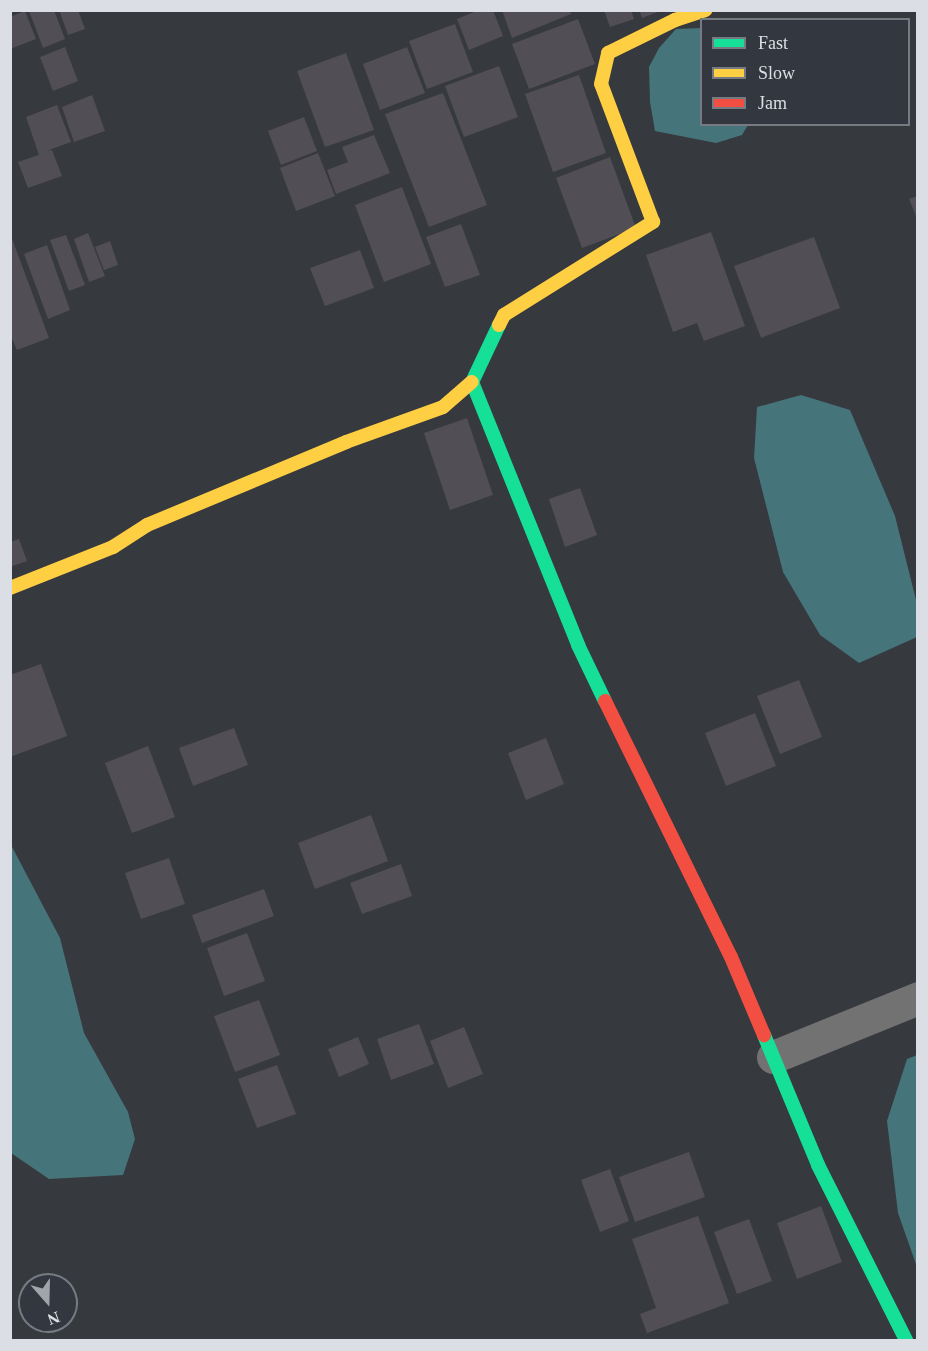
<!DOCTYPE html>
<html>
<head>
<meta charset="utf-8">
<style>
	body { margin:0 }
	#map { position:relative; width:928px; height:1351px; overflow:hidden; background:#36393d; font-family:"Times New Roman",serif }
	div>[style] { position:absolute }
	.water>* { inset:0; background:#46747b }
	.building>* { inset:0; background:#524e56 }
	.street>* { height:33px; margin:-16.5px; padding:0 16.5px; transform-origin:16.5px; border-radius:16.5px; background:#727272 }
	.fast>* { height:14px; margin:-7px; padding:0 7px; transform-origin:7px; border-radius:7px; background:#16e098 }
	.slow>* { height:14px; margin:-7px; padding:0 7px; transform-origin:7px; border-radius:7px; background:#ffcf43 }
	.jam>* { height:14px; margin:-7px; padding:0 7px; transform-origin:7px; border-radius:7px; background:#f24e42 }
	span { translate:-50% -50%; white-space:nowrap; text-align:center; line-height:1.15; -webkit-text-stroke:5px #333840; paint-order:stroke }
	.frame { position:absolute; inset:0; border:12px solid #dbdee4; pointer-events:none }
	.legend { position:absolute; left:700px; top:18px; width:210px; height:108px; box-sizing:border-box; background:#333840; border:2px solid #767a82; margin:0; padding:8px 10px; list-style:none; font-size:18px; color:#dbdee4 }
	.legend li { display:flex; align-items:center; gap:12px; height:30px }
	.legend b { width:30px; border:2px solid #767a82 }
	.north { position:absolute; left:18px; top:1273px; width:60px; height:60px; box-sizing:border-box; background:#333840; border:2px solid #767a82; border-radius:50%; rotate:160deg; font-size:16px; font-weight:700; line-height:24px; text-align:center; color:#dbdee4 }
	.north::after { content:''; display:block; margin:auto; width:21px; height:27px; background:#a1a4aa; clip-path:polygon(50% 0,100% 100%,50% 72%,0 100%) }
</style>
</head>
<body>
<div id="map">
	<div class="water">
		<div style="clip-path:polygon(701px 28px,702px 124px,748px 125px,742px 135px,716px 143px,655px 131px,650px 102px,649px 67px,659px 48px,676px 29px)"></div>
		<div style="clip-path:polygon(801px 395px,850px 410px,895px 516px,917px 604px,917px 637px,859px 663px,820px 635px,783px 572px,754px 458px,757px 407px)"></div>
		<div style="clip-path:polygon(10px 843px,60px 938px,84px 1033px,128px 1112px,135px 1139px,123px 1175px,49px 1179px,11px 1153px)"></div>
		<div style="clip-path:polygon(917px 1055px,918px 1055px,917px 1267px,898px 1213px,887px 1121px,907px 1059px)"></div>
	</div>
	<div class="building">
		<div style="clip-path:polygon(54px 10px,65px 39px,43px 48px,29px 11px)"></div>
		<div style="clip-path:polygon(59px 10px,78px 10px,85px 29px,68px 35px)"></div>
		<div style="clip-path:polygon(479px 10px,493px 10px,503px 36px,469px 50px,457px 19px)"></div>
		<div style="clip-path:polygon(502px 10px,570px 10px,571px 14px,512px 38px)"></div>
		<div style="clip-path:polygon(604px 10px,631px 10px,634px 19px,610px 27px)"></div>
		<div style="clip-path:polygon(639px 10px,663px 10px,642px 18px)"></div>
		<div style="clip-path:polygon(25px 11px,36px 39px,10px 49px,10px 17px)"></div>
		<div style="clip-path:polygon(578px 19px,595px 64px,529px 89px,512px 44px)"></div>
		<div style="clip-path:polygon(455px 24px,473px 72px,427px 89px,409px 41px)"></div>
		<div style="clip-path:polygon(65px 47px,78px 81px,53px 91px,40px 57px)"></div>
		<div style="clip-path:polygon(407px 47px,425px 93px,380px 110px,363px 64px)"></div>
		<div style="clip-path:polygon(346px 53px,374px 130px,325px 147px,297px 71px)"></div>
		<div style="clip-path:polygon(499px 66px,518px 117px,464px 137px,445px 86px)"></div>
		<div style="clip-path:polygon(579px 75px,606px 153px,553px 172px,525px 94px)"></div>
		<div style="clip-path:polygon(443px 93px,487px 205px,429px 227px,385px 114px)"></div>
		<div style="clip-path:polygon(92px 95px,105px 131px,74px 142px,62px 107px)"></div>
		<div style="clip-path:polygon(57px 105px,71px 142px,46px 151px,52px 150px,62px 176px,28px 188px,18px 162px,39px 155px,26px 117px)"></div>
		<div style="clip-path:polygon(304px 117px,317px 151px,281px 165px,268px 131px)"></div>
		<div style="clip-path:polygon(374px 135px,390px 173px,336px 194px,327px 170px,348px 162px,342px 147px)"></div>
		<div style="clip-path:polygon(318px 153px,335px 196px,296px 211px,280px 168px)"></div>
		<div style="clip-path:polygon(610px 157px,636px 228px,582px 248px,556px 178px)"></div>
		<div style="clip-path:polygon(402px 187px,431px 264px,384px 282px,355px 205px)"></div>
		<div style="clip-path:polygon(918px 196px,918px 215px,916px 216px,909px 199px)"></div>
		<div style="clip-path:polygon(461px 224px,480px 275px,445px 287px,426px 237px)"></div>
		<div style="clip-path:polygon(711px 232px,745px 326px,704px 341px,697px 323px,673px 332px,646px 255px)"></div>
		<div style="clip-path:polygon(88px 233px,105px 276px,89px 282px,74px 239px)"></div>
		<div style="clip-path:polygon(66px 235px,85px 285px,69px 291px,50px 240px)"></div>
		<div style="clip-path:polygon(11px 236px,49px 338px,17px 350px,10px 334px)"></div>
		<div style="clip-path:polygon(814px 237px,840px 308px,761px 338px,734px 266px)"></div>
		<div style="clip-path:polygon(110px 241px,118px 265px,104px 270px,95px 247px)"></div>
		<div style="clip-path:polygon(47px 245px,70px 310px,48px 319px,24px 254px)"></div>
		<div style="clip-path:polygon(360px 250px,374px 288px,325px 306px,310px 268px)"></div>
		<div style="clip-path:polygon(467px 418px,493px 495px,450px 510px,424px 433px)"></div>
		<div style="clip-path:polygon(580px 488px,597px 535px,565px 547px,549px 499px)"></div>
		<div style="clip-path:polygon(19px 539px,27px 561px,10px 567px,10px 542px)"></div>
		<div style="clip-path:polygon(41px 664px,67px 736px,10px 757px,10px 675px)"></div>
		<div style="clip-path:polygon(799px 680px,822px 737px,780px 754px,757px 696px)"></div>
		<div style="clip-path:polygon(755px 713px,776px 766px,726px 786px,705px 733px)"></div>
		<div style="clip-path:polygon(234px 728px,248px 765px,193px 786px,179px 748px)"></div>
		<div style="clip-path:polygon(546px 738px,564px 784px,526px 800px,508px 753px)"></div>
		<div style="clip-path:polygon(148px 746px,175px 817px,132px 833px,105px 763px)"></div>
		<div style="clip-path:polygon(371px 815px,388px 861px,315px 889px,298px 843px)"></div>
		<div style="clip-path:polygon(169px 858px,185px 904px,141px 919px,125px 873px)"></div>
		<div style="clip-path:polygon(401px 864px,412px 896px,362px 914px,350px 883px)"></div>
		<div style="clip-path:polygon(264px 889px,274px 916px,202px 943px,192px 915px)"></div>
		<div style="clip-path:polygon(247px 933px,265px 981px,224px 996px,207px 948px)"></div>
		<div style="clip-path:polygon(259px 1000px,280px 1055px,235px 1072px,214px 1016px)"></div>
		<div style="clip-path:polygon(419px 1024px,434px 1064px,391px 1080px,377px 1039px)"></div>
		<div style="clip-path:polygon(464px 1027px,483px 1074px,448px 1088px,430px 1041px)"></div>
		<div style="clip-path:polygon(358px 1037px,369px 1064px,339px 1077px,328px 1049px)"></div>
		<div style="clip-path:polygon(277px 1065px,296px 1114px,257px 1128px,238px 1079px)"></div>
		<div style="clip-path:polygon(689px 1152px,705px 1197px,635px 1222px,619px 1177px)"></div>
		<div style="clip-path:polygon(610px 1169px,629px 1221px,600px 1232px,581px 1180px)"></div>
		<div style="clip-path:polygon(821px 1206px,842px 1262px,797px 1279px,777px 1223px)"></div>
		<div style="clip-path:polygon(698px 1216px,729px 1303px,647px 1333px,640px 1314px,656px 1308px,632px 1239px)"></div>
		<div style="clip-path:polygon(749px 1219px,772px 1281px,737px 1294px,714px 1232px)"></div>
	</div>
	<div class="street">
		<div style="left:773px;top:1057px;width:157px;rotate:-22.1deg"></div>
	</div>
	<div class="fast">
		<div style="left:499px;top:325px;width:63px;rotate:115.3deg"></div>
		<div style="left:472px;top:382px;width:284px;rotate:68deg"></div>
		<div style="left:578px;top:645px;width:62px;rotate:64.3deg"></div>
		<div style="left:764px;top:1035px;width:141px;rotate:67.4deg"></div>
		<div style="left:818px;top:1165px;width:196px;rotate:63.3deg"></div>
	</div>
	<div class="slow">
		<div style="left:499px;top:325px;width:11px;rotate:-63deg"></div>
		<div style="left:504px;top:315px;width:176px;rotate:-32deg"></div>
		<div style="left:653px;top:222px;width:147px;rotate:-110.6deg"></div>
		<div style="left:601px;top:84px;width:32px;rotate:-77deg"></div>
		<div style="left:608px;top:53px;width:75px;rotate:-26.2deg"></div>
		<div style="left:675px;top:20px;width:32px;rotate:-18deg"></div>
		<div style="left:10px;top:588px;width:111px;rotate:-21.7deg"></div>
		<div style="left:113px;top:547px;width:40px;rotate:-32.9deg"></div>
		<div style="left:147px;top:525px;width:216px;rotate:-22.6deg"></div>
		<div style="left:346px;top:442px;width:103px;rotate:-19.8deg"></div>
		<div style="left:443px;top:407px;width:38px;rotate:-41deg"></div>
	</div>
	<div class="jam">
		<div style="left:605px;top:701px;width:285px;rotate:63.8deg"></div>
		<div style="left:731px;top:957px;width:85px;rotate:67.1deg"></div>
	</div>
	<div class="frame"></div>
	<ul class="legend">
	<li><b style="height:8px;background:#16e098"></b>Fast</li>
	<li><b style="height:8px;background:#ffcf43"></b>Slow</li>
	<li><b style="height:8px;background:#f24e42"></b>Jam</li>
	</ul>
	<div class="north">N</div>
</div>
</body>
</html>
